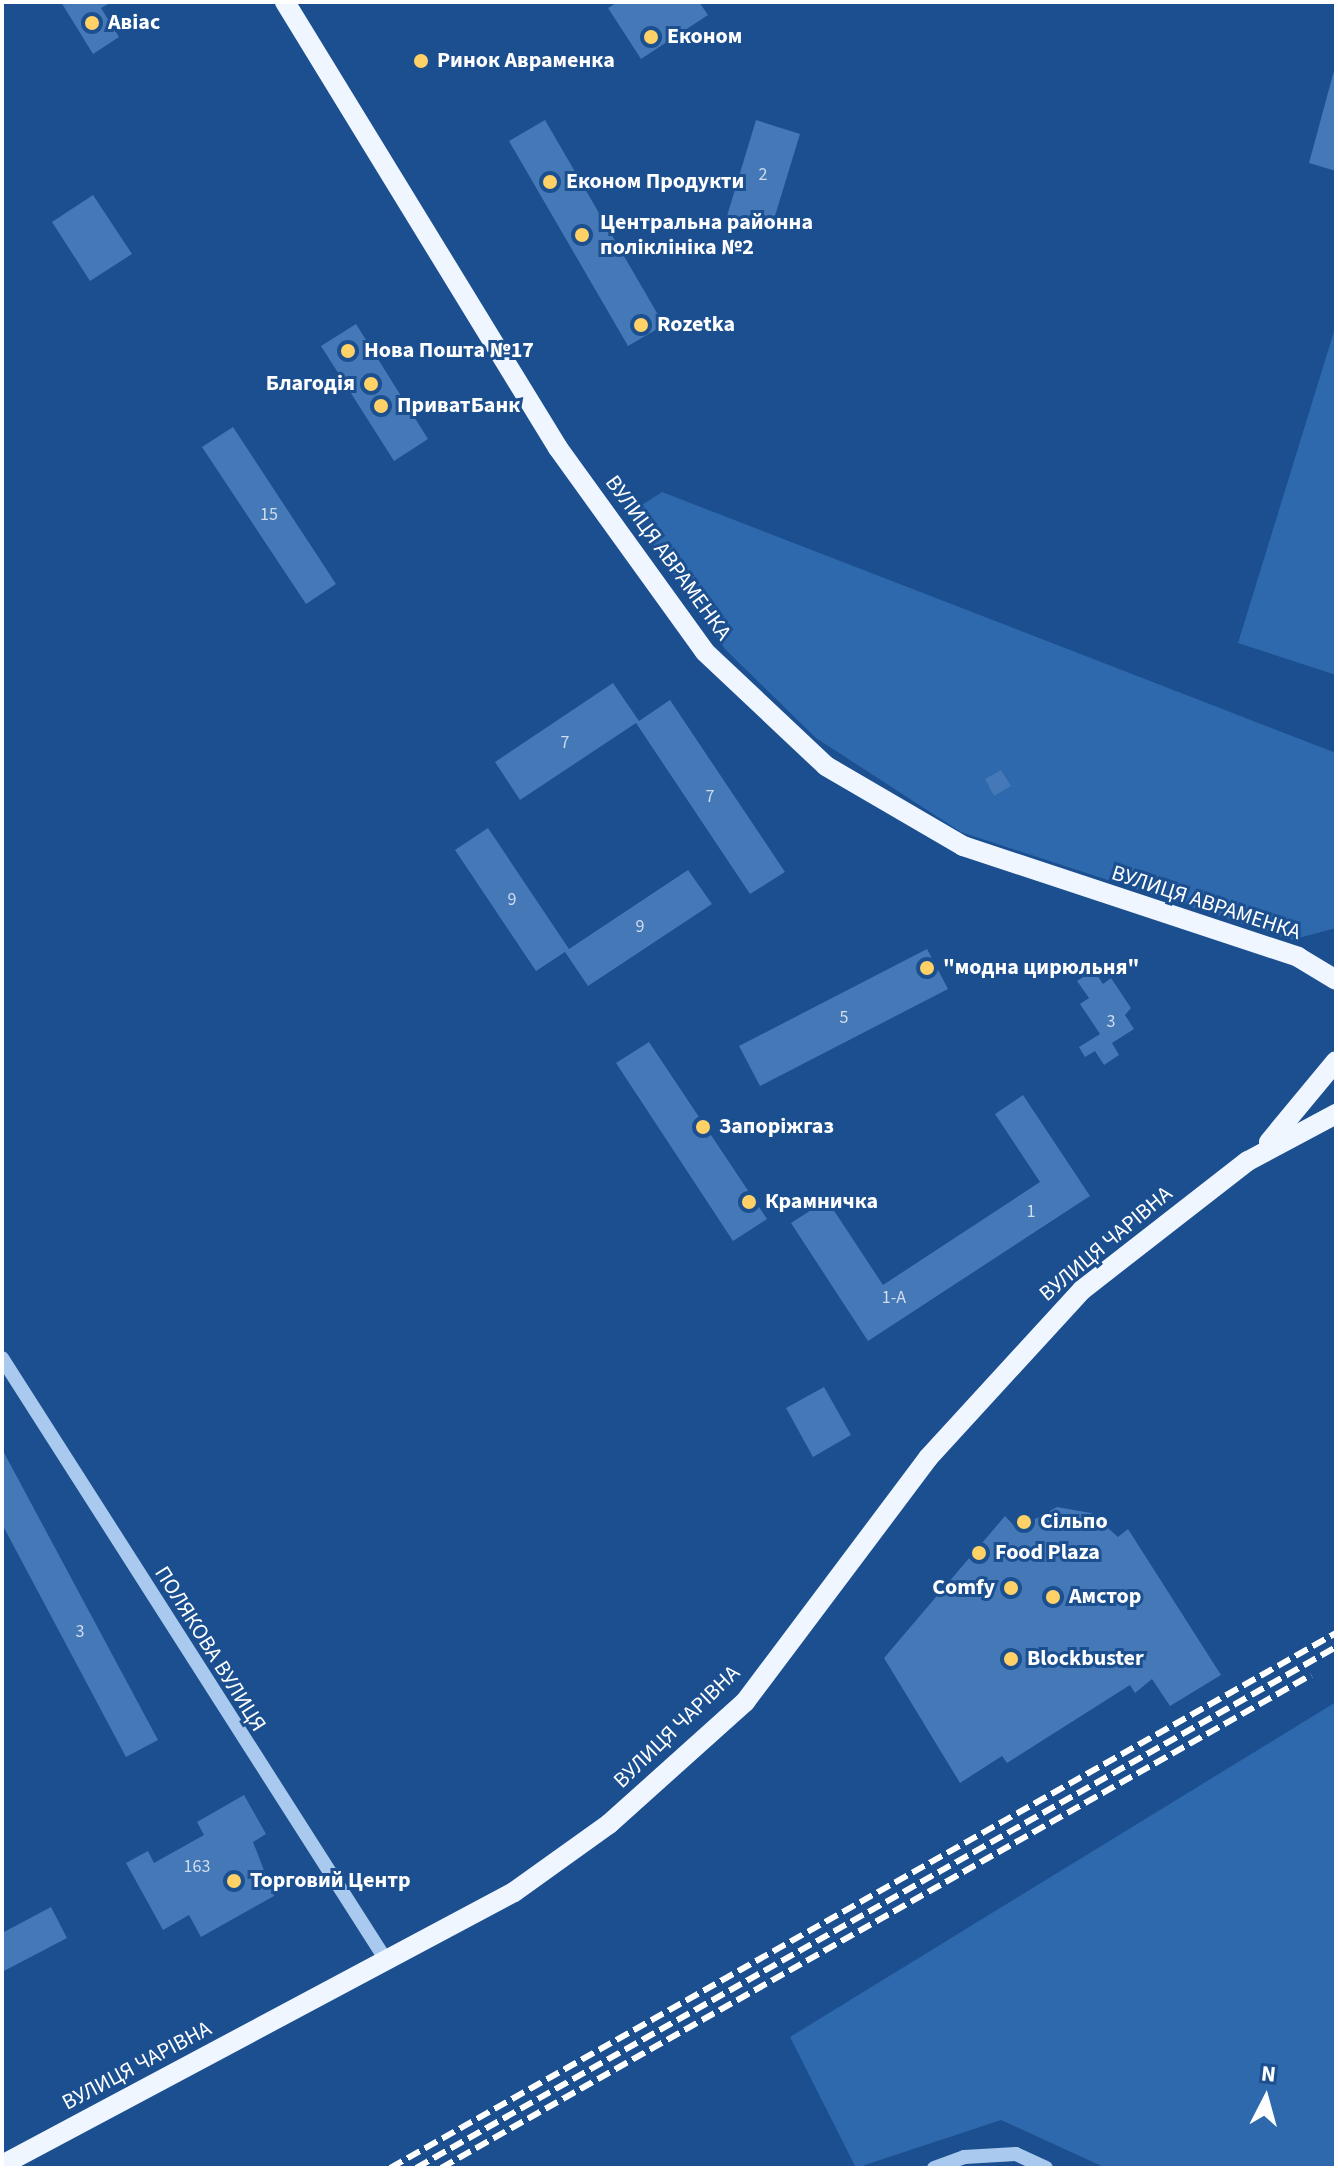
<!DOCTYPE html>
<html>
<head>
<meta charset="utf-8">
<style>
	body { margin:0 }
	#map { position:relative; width:1338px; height:2170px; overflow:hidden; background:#1b4f8f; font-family:"Source Sans 3",sans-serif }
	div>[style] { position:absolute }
	.green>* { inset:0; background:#2e69ad }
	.building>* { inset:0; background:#4478b7 }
	.minor>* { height:14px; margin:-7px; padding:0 7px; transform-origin:7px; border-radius:7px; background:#a9c9ee }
	.major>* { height:20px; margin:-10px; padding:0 10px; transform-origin:10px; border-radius:10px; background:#f0f6ff }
	.rail>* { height:6px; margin-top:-3px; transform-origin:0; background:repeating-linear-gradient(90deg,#fff 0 14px,transparent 0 20px) }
	.dots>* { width:22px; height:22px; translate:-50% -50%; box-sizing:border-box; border:4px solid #1b4f8f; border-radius:50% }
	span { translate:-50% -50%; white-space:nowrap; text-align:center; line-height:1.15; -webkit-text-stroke:6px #1b4f8f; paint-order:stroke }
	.number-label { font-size:18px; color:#d0dded }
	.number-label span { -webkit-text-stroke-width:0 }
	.poi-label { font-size:22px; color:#fff; font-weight:700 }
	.left { translate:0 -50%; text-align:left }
	.right { translate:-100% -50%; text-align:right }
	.street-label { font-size:22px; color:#fff }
	.frame { position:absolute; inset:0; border:4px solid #fff; pointer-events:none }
	.north { position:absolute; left:1226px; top:2058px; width:80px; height:80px; -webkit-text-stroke:6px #1b4f8f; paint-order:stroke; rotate:6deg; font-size:22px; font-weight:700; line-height:32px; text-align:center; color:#fff }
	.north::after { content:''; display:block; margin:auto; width:28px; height:36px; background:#fff; clip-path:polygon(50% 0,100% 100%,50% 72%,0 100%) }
</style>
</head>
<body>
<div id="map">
	<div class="green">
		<div style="clip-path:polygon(1336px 325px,1336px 675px,1238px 643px)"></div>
		<div style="clip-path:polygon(662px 492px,1336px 753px,1336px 928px,1291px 940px,961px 832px,816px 738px,725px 649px,631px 512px)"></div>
		<div style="clip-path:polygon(1336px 1702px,1336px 2168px,1106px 2168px,1001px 2120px,856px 2168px,790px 2037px)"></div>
	</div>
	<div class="building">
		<div style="clip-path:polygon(61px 2px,112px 2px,101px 8px,119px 37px,93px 54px)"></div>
		<div style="clip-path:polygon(618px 2px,699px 2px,708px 15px,641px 59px,608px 8px)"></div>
		<div style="clip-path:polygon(1335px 67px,1336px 67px,1336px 171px,1309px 163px)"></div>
		<div style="clip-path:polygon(545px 120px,664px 325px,628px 346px,509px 141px)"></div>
		<div style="clip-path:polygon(756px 120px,800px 134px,771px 229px,727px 216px)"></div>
		<div style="clip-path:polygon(93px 195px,132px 254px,90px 281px,52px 222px)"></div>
		<div style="clip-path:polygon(356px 324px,428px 439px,394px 461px,321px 346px)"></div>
		<div style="clip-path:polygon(233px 427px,336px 584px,306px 604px,202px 447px)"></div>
		<div style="clip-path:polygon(613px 683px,639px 721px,670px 700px,785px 872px,750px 894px,636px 723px,520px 800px,495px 762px)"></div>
		<div style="clip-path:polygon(1001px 770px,1011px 786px,994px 796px,985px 779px)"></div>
		<div style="clip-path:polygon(488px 828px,569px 949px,688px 870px,712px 904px,588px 986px,565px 952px,536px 971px,455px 850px)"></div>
		<div style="clip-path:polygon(927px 949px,948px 989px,760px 1086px,739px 1046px)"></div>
		<div style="clip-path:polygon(1094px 970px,1103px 984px,1111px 978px,1131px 1008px,1125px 1015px,1134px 1029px,1112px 1043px,1119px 1055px,1104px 1065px,1095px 1051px,1085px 1057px,1079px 1047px,1100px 1034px,1080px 1004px,1089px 998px,1077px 981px)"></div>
		<div style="clip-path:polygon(649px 1042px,767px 1219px,733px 1241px,616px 1063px)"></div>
		<div style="clip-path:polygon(1023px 1095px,1090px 1196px,868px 1341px,791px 1223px,827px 1200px,883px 1285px,1040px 1182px,995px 1114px)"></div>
		<div style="clip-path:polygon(824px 1387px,851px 1435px,813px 1457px,786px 1408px)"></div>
		<div style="clip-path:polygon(2px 1449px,158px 1740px,126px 1757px,2px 1524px)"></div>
		<div style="clip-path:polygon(1057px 1507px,1091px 1513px,1118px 1537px,1128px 1529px,1221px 1675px,1170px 1706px,1152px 1679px,1135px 1693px,1130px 1685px,1007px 1763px,1002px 1756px,960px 1783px,884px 1658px,1005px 1516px,1017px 1529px)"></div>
		<div style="clip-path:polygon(244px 1795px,266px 1834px,253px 1842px,274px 1896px,201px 1937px,189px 1915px,163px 1930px,126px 1863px,148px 1851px,154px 1863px,204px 1835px,197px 1822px)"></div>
		<div style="clip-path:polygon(51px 1907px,67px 1938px,2px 1972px,2px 1933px)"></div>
	</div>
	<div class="minor">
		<div style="left:2px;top:1358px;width:714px;rotate:57.47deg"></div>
		<div style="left:934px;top:2168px;width:32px;rotate:-20deg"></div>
		<div style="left:964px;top:2157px;width:52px;rotate:-3.3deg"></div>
		<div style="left:1016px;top:2154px;width:33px;rotate:25deg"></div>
	</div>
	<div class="major">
		<div style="left:285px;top:2px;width:523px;rotate:58.53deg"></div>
		<div style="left:558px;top:448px;width:251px;rotate:54.2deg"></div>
		<div style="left:705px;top:652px;width:166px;rotate:43.3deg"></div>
		<div style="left:826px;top:766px;width:159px;rotate:30.3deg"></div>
		<div style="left:963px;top:846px;width:353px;rotate:18.3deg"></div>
		<div style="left:1298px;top:957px;width:44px;rotate:31.2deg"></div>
		<div style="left:1269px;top:1142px;width:105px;rotate:-50.4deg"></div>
		<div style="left:2px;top:2165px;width:580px;rotate:-28.07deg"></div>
		<div style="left:514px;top:1892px;width:117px;rotate:-35.6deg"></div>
		<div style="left:609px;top:1824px;width:183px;rotate:-41.9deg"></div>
		<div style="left:745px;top:1702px;width:305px;rotate:-53.1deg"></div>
		<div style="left:928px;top:1458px;width:228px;rotate:-47.5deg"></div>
		<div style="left:1082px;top:1290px;width:210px;rotate:-37.9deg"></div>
		<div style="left:1248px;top:1161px;width:100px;rotate:-28.1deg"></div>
	</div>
	<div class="rail">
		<div style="left:390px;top:2168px;width:1087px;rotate:-29.49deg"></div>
		<div style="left:416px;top:2168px;width:1057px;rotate:-29.52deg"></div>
		<div style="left:441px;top:2168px;width:1000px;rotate:-29.54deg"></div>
	</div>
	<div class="dots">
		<div style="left:92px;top:23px;background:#ffd166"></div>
		<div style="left:651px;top:37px;background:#ffd166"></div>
		<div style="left:421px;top:61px;background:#ffd166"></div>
		<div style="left:550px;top:182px;background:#ffd166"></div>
		<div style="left:582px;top:235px;background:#ffd166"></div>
		<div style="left:641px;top:325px;background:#ffd166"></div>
		<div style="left:348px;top:351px;background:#ffd166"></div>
		<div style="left:371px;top:384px;background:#ffd166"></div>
		<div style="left:381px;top:406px;background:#ffd166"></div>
		<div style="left:927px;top:968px;background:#ffd166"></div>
		<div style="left:703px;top:1127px;background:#ffd166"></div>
		<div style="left:749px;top:1202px;background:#ffd166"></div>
		<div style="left:1024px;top:1522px;background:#ffd166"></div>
		<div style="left:979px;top:1553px;background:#ffd166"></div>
		<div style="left:1011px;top:1588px;background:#ffd166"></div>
		<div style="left:1053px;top:1597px;background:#ffd166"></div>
		<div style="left:1011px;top:1659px;background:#ffd166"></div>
		<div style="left:234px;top:1881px;background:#ffd166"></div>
	</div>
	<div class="number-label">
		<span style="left:763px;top:175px">2</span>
		<span style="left:269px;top:515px">15</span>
		<span style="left:565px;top:743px">7</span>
		<span style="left:710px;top:797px">7</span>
		<span style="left:512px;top:900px">9</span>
		<span style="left:640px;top:927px">9</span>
		<span style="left:844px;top:1018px">5</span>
		<span style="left:1111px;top:1022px">3</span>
		<span style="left:1031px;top:1212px">1</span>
		<span style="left:894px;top:1298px">1-А</span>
		<span style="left:80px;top:1632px">3</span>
		<span style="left:197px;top:1867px">163</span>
	</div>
	<div class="poi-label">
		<span class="left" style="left:108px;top:23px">Авіас</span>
		<span class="left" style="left:667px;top:37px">Економ</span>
		<span class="left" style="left:437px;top:61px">Ринок Авраменка</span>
		<span class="left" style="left:566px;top:182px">Економ Продукти</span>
		<span class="left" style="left:600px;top:235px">Центральна районна<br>поліклініка №2</span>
		<span class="left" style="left:657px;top:325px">Rozetka</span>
		<span class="left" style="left:364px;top:351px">Нова Пошта №17</span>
		<span class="right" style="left:355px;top:384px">Благодія</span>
		<span class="left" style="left:397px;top:406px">ПриватБанк</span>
		<span class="left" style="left:943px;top:968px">"модна цирюльня"</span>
		<span class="left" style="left:719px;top:1127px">Запоріжгаз</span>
		<span class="left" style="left:765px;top:1202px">Крамничка</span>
		<span class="left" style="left:1040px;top:1522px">Сільпо</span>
		<span class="left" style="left:995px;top:1553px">Food Plaza</span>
		<span class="right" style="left:995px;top:1588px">Comfy</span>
		<span class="left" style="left:1069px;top:1597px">Амстор</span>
		<span class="left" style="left:1027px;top:1659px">Blockbuster</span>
		<span class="left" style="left:250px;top:1881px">Торговий Центр</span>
	</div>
	<div class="street-label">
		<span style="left:668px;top:558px;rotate:54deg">ВУЛИЦЯ АВРАМЕНКА</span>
		<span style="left:1206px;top:903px;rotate:18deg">ВУЛИЦЯ АВРАМЕНКА</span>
		<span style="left:1106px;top:1244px;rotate:-40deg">ВУЛИЦЯ ЧАРІВНА</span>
		<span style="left:210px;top:1649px;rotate:58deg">ПОЛЯКОВА ВУЛИЦЯ</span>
		<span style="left:677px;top:1727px;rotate:-44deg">ВУЛИЦЯ ЧАРІВНА</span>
		<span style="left:137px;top:2066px;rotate:-28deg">ВУЛИЦЯ ЧАРІВНА</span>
	</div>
	<div class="frame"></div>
	<div class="north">N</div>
</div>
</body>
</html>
